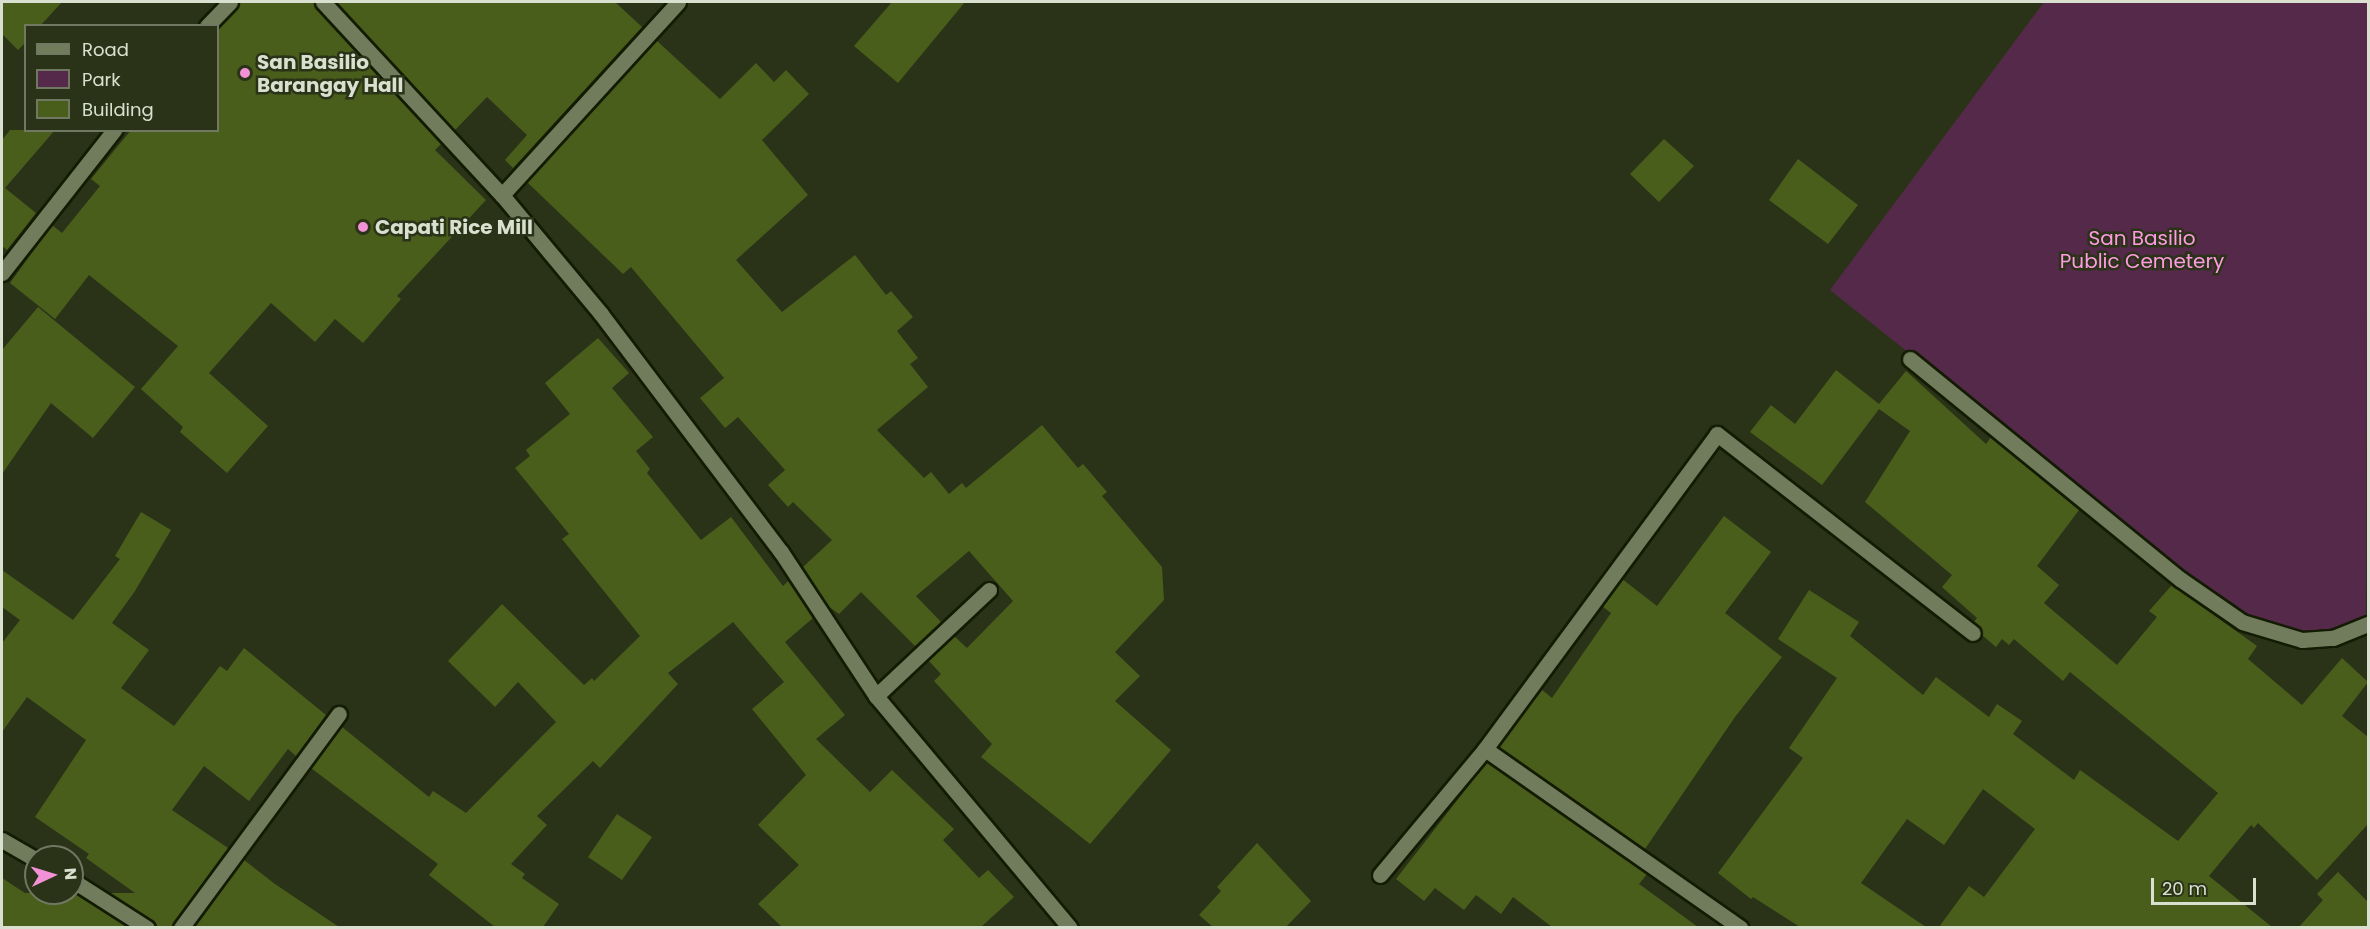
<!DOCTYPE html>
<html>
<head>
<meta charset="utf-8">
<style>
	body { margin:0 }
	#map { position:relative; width:2370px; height:929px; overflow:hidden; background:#2a3318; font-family:Poppins,sans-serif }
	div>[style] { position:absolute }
	.green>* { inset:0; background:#552949 }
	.building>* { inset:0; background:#4a5e1c }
	.roads { filter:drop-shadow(2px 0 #131b02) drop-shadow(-2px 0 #131b02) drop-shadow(0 2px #131b02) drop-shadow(0 -2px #131b02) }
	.street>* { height:15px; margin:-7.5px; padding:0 7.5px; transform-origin:7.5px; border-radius:7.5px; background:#717c5d }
	.dots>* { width:16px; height:16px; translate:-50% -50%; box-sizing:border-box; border:3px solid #2a3318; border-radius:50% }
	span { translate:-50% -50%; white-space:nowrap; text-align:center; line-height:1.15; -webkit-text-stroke:5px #2a3318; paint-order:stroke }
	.poi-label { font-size:20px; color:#d9e0cf; font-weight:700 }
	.left { translate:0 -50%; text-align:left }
	.park-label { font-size:20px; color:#ff9be2 }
	.frame { position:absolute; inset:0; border:3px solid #d9e0cf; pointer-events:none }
	.legend { position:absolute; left:24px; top:24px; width:195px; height:108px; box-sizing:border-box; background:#2a3318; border:2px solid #707861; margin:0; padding:8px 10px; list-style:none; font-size:18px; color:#d9e0cf }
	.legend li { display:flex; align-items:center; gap:12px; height:30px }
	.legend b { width:30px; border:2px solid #707861 }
	.north { position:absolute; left:24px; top:845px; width:60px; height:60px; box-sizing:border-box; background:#2a3318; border:2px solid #707861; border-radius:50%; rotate:86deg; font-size:16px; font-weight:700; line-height:24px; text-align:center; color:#d9e0cf }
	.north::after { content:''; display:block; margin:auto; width:21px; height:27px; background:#f291d6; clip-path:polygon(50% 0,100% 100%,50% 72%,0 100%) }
	.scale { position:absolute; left:2151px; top:878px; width:105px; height:27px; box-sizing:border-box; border:3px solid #d9e0cf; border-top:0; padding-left:8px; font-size:18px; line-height:21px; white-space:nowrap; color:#d9e0cf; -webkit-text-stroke:4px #2a3318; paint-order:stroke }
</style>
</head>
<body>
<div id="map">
	<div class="green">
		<div style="clip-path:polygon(2044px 2px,2368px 2px,2366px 616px,2332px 631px,2302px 634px,2270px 628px,2196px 582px,1830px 290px)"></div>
	</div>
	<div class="building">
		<div style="clip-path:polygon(2px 2px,62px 2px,40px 26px,26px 26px,26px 42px,18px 50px,2px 34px)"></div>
		<div style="clip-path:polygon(239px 2px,314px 2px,316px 9px,441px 144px,435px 150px,486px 200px,397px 296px,401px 299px,363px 343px,335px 319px,315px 342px,271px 303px,209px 373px,268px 426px,227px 473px,180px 432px,183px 427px,141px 389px,178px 346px,89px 275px,55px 319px,10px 283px,52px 225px,62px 233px,100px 186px,91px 179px,131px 130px,218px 130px,218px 29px)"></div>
		<div style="clip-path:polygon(336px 2px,615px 2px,642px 27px,513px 168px,505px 160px,527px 135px,487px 97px,455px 130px)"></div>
		<div style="clip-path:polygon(892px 2px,965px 2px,898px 83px,854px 46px)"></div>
		<div style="clip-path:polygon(656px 40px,720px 99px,756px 63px,774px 82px,786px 70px,809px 94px,762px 140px,808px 195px,736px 260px,782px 312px,855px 255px,886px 295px,891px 291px,913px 317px,897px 331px,918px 358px,910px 364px,928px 387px,877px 430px,924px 478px,931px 472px,949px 494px,962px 483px,966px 488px,1042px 425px,1078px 468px,1083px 464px,1107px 492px,1102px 496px,1162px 567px,1164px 600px,1115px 652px,1140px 676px,1115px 701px,1171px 750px,1090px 844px,981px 757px,992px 744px,934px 681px,941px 674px,928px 660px,954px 636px,967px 648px,1013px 601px,969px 551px,916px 596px,941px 622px,915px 646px,861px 592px,839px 614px,828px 606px,803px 567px,832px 540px,793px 502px,788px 507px,768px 485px,785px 470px,738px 417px,725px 428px,700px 398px,724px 378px,631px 267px,623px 274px,527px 182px)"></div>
		<div style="clip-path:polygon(10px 130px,55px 130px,5px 188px,36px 213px,7px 250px,2px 246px,2px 140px)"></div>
		<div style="clip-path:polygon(1664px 139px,1694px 166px,1659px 202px,1630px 174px)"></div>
		<div style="clip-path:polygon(1798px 159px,1858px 205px,1828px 244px,1769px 200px)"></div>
		<div style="clip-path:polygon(38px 307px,135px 387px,93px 438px,51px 403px,2px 474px,2px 350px)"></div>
		<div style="clip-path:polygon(598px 338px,629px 373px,612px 388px,653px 437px,636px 451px,650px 469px,647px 473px,701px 540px,731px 517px,783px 586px,788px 581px,813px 618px,785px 642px,845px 715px,816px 739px,870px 792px,892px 770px,954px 829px,943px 840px,979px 878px,988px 870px,1014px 897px,981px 927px,782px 927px,758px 904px,799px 865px,758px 825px,806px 775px,752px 709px,784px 682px,733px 622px,668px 673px,678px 684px,600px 768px,593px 761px,537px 816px,547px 825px,511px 864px,525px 874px,522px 878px,559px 904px,543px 927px,495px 927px,429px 875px,438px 864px,311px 768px,342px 727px,429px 797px,433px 791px,466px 813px,556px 722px,518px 682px,495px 707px,448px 661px,502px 604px,584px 685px,592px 678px,594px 681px,640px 636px,562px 539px,569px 534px,515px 468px,530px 456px,526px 450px,570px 414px,545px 383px)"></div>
		<div style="clip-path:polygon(1836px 370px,1879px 404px,1906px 371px,1986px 444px,1991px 437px,2079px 510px,2037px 566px,2059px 585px,2044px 603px,2117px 665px,2157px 617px,2149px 611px,2172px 585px,2257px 646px,2248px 659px,2302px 705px,2342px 658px,2368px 682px,2342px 716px,2368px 737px,2368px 824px,2317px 880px,2258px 823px,2254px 828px,2251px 825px,2209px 876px,2272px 927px,1939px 927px,1969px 886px,1984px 897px,2035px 829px,1983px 789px,1944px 845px,1907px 819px,1861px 883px,1926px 927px,1800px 927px,1753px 897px,1751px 899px,1718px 873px,1803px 758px,1789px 748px,1837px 678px,1778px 639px,1809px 590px,1859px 622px,1850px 636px,1923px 695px,1936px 677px,1989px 717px,1997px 704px,2022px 721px,2013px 734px,2074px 780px,2080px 770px,2178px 841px,2218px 793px,2070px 672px,2063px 681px,2014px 639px,2009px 645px,2002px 639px,1996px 647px,1982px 635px,1974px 622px,1977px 618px,1942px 587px,1952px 575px,1865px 502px,1910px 431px,1879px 409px,1822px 485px,1750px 432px,1771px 405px,1795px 424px)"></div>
		<div style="clip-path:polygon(141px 512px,171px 530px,135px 591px,112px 623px,149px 650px,121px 688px,174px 726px,220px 666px,227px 671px,244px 648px,326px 715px,296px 756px,288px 749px,249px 801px,204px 766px,172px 810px,228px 848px,171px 927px,157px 927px,152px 920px,110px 893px,135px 893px,86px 858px,89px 854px,35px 817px,86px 740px,27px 697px,2px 732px,2px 643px,20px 620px,2px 607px,2px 570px,73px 620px,120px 559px,115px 556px)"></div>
		<div style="clip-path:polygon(1724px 516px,1771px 552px,1725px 613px,1782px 657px,1735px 717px,1645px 849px,1499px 747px,1541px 689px,1552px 698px,1611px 613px,1602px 606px,1622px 579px,1657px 606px)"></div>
		<div style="clip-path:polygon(1487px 762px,1647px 874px,1639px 884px,1698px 927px,1552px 927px,1513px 897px,1501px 914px,1476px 895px,1464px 910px,1435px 888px,1424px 901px,1396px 879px)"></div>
		<div style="clip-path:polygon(617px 814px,652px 837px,622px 880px,588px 857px)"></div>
		<div style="clip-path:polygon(1257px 843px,1311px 901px,1286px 927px,1213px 927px,1199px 915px,1221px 891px,1217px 887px)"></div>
		<div style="clip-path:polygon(244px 860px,275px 884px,339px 927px,193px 927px)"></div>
		<div style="clip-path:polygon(2338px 872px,2368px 902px,2368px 927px,2299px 927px,2323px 900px,2317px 894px)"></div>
		<div style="clip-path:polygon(2px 878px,25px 893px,74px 893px,128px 927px,2px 927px)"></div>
	</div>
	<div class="roads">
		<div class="street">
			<div style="left:323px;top:2px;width:263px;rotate:47.2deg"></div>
			<div style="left:502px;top:195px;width:155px;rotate:50.2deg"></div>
			<div style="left:601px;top:314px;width:298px;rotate:52.9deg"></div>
			<div style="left:781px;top:552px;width:173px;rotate:56.6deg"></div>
			<div style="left:876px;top:696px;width:302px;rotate:50.1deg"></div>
			<div style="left:207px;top:26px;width:33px;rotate:-46deg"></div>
			<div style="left:502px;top:195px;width:261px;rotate:-47.6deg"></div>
			<div style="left:2px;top:273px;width:182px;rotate:-51.9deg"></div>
			<div style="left:1910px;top:359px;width:348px;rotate:39.2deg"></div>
			<div style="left:2180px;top:579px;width:75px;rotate:34.7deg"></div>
			<div style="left:2242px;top:622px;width:63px;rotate:16.7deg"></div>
			<div style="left:2302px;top:640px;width:31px;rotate:-4deg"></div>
			<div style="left:2333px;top:638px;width:38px;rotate:-22deg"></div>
			<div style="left:876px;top:696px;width:155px;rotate:-43.2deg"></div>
			<div style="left:1485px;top:749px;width:312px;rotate:35deg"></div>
			<div style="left:2px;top:840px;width:39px;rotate:30deg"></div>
			<div style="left:1380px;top:875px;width:164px;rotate:-50.2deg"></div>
			<div style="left:1485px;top:749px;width:391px;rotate:-53.6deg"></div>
			<div style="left:1717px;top:434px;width:324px;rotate:37.9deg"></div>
			<div style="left:72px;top:880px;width:89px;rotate:32.6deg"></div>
			<div style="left:181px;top:928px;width:266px;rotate:-53.6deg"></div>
		</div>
	</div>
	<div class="dots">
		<div style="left:245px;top:73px;background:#f291d6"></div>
		<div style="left:363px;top:227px;background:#f291d6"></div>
	</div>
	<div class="poi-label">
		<span class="left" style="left:257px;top:74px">San Basilio<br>Barangay Hall</span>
		<span class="left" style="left:375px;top:227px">Capati Rice Mill</span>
	</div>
	<div class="park-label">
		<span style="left:2142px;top:250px">San Basilio<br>Public Cemetery</span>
	</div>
	<div class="frame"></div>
	<ul class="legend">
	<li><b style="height:8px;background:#717c5d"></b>Road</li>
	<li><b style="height:16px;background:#552949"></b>Park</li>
	<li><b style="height:16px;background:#4a5e1c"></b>Building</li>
	</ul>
	<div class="north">N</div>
	<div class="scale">20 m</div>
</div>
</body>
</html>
